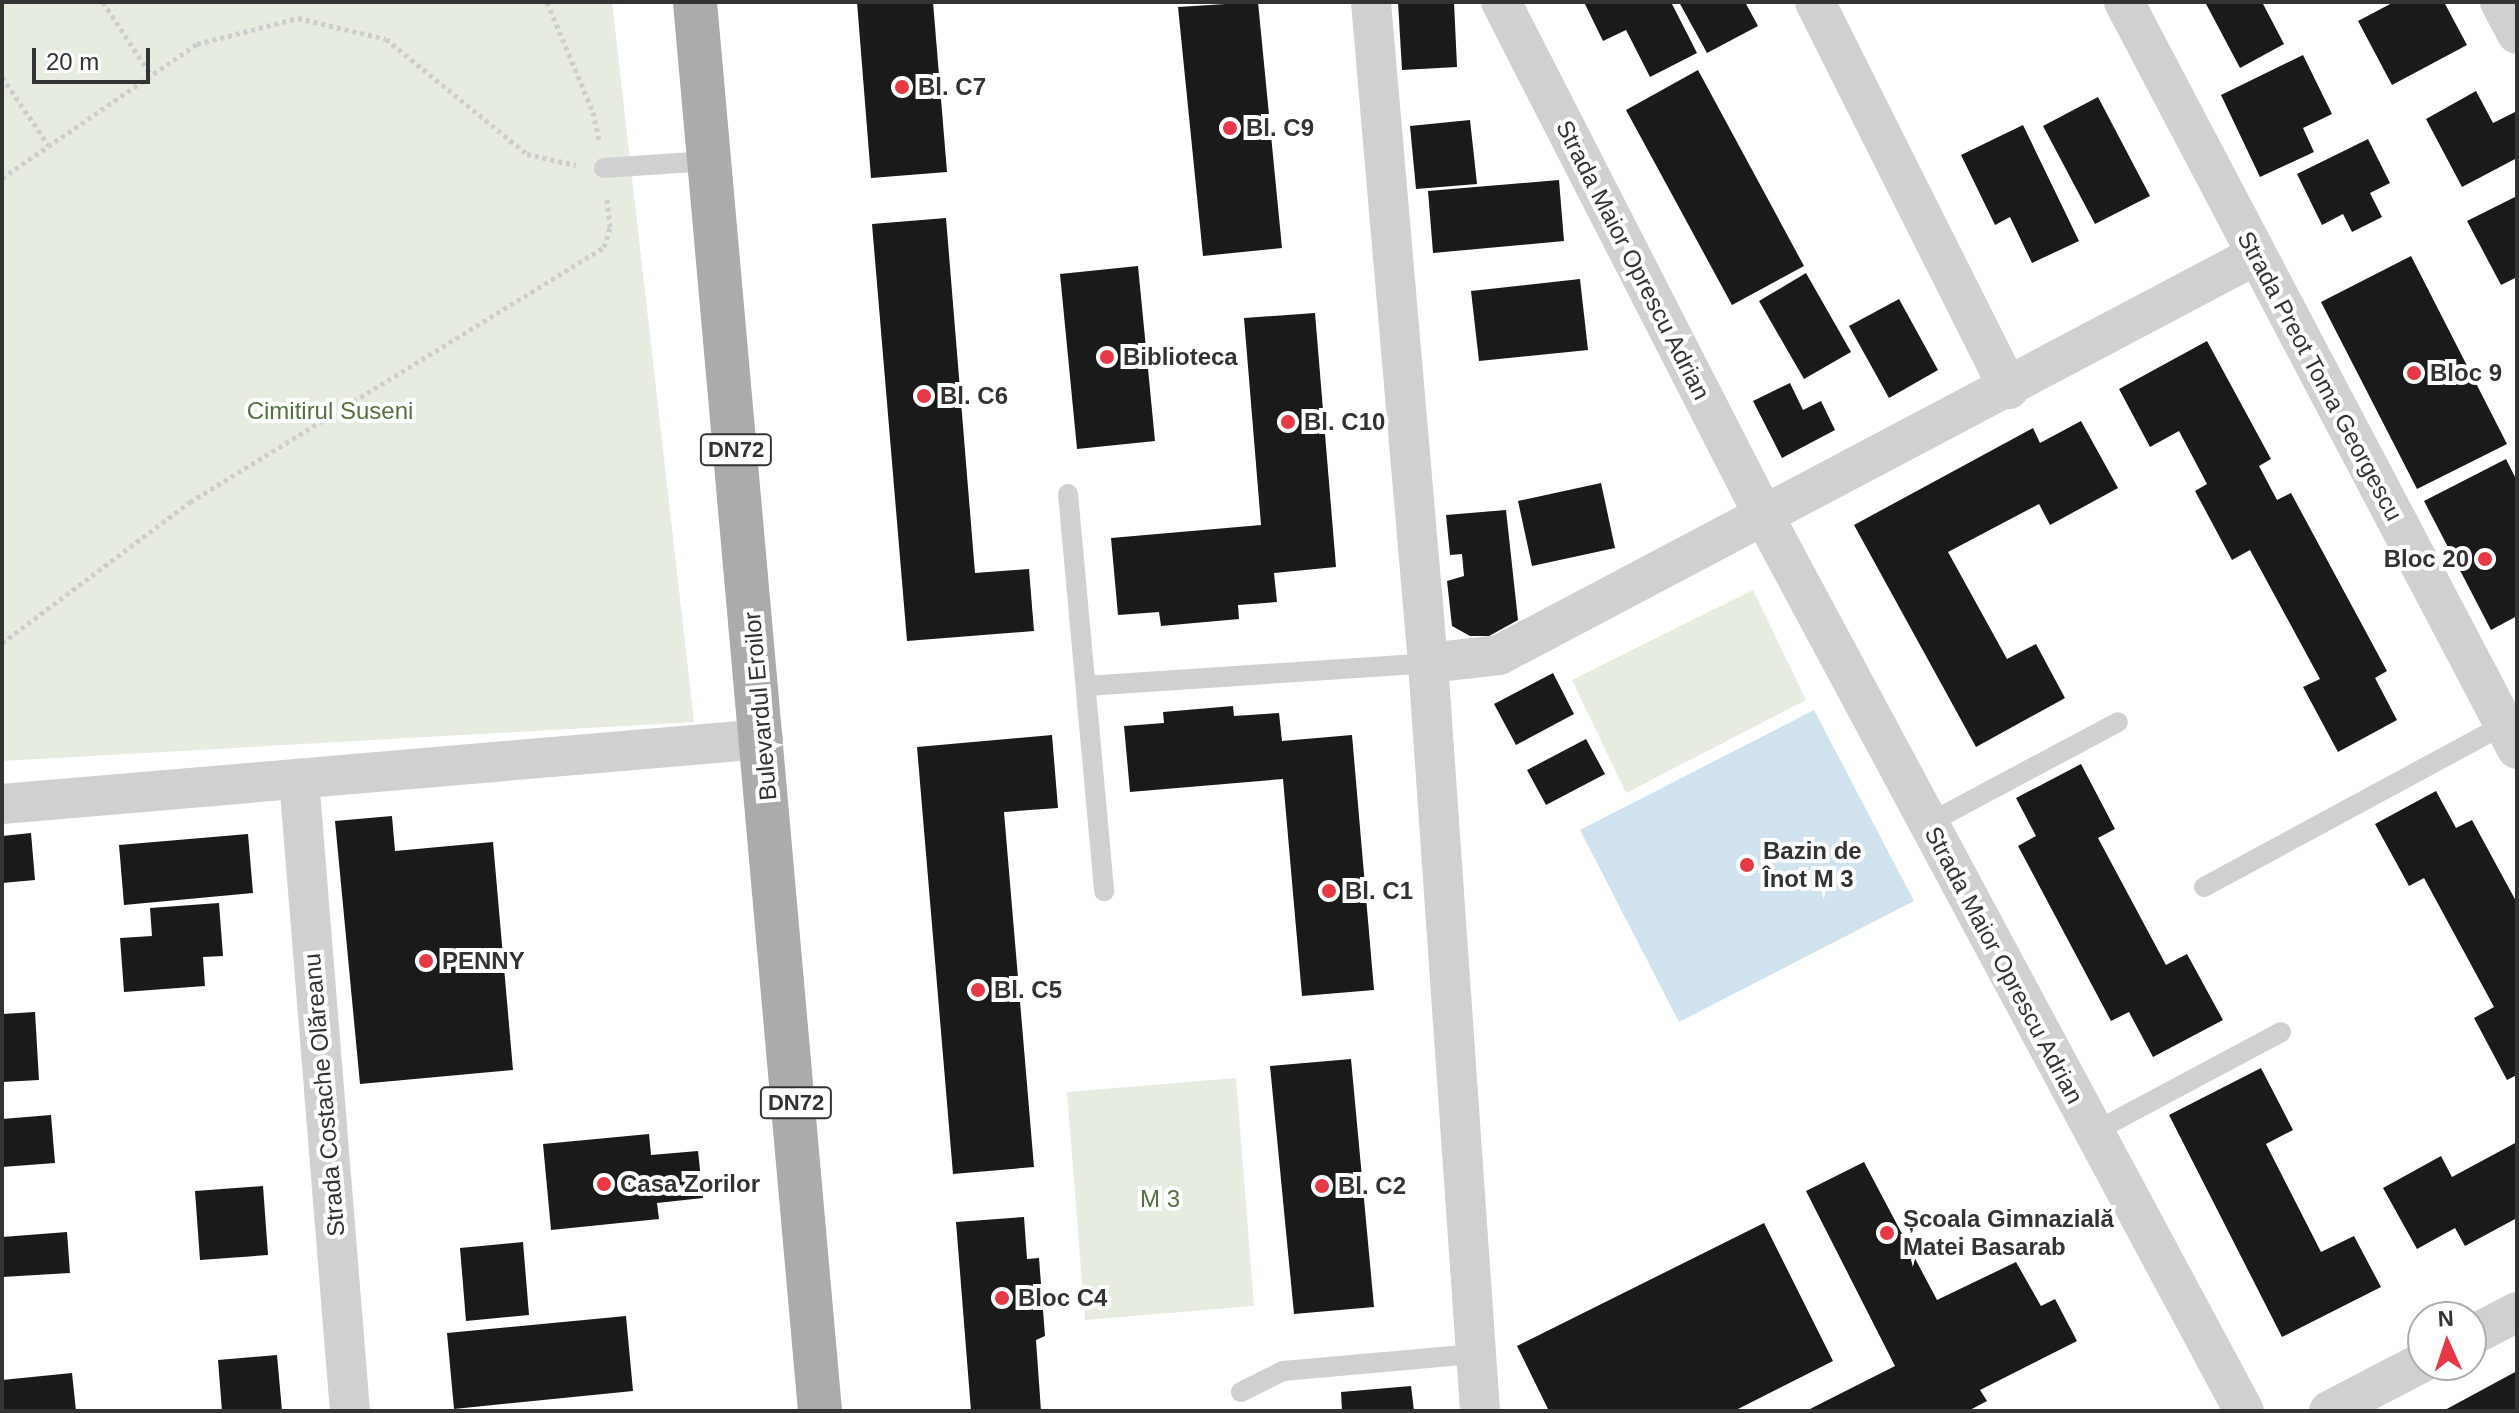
<!DOCTYPE html>
<html>
<head>
<meta charset="utf-8">
<style>
	body { margin:0 }
	#map { position:relative; width:2519px; height:1413px; overflow:hidden; background:#fff; font-family:Helvetica,sans-serif }
	div>[style] { position:absolute }
	.green>* { inset:0; background:#e6ecdf }
	.water>* { inset:0; background:#cfe2ee }
	.building>* { inset:0; background:#1a1a1a }
	.path>* { height:5px; margin-top:-2.5px; transform-origin:0; background:repeating-linear-gradient(90deg,#cdcdcd 0 4px,transparent 0 8px) }
	.service>* { height:20px; margin:-10px; padding:0 10px; transform-origin:10px; border-radius:10px; background:#d0d0d0 }
	.minor>* { height:40px; margin:-20px; padding:0 20px; transform-origin:20px; border-radius:20px; background:#d0d0d0 }
	.primary>* { height:44px; margin:-22px; padding:0 22px; transform-origin:22px; border-radius:22px; background:#ababab }
	.dots>* { width:22px; height:22px; translate:-50% -50%; box-sizing:border-box; border:4px solid #fff; border-radius:50% }
	span { translate:-50% -50%; white-space:nowrap; text-align:center; line-height:1.15; -webkit-text-stroke:8px #fff; paint-order:stroke }
	.shield-label span { padding:2px 6px; background:#fff; border:2px solid; border-radius:6px; -webkit-text-stroke-width:0 }
	.shield-label { font-size:22px; color:#333; font-weight:700 }
	.poi-label { font-size:24px; color:#333; font-weight:700 }
	.left { translate:0 -50%; text-align:left }
	.right { translate:-100% -50%; text-align:right }
	.street-label { font-size:24px; color:#333 }
	.park-label { font-size:24px; color:#56703f }
	.frame { position:absolute; inset:0; border:4px solid #333; pointer-events:none }
	.north { position:absolute; left:2407px; top:1301px; width:80px; height:80px; box-sizing:border-box; background:#fff; border:2px solid #adadad; border-radius:50%; rotate:357deg; font-size:22px; font-weight:700; line-height:32px; text-align:center; color:#333 }
	.north::after { content:''; display:block; margin:auto; width:28px; height:36px; background:#e63946; clip-path:polygon(50% 0,100% 100%,50% 72%,0 100%) }
	.scale { position:absolute; left:32px; top:48px; width:118px; height:36px; box-sizing:border-box; border:4px solid #333; border-top:0; padding-left:10px; font-size:24px; line-height:28px; white-space:nowrap; color:#333; -webkit-text-stroke:6px #fff; paint-order:stroke }
</style>
</head>
<body>
<div id="map">
	<div class="green">
		<div style="clip-path:polygon(2px 2px,612px 2px,694px 722px,2px 761px)"></div>
		<div style="clip-path:polygon(1753px 590px,1806px 700px,1626px 793px,1572px 680px)"></div>
		<div style="clip-path:polygon(1236px 1078px,1254px 1306px,1085px 1320px,1067px 1092px)"></div>
	</div>
	<div class="water">
		<div style="clip-path:polygon(1814px 710px,1914px 901px,1679px 1022px,1580px 830px)"></div>
	</div>
	<div class="building">
		<div style="clip-path:polygon(857px 2px,933px 2px,947px 172px,871px 178px)"></div>
		<div style="clip-path:polygon(1258px 2px,1282px 248px,1203px 256px,1178px 7px)"></div>
		<div style="clip-path:polygon(1398px 2px,1454px 2px,1457px 67px,1402px 70px)"></div>
		<div style="clip-path:polygon(1584px 2px,1671px 2px,1697px 53px,1650px 77px,1626px 30px,1603px 41px)"></div>
		<div style="clip-path:polygon(1679px 2px,1745px 2px,1758px 26px,1707px 53px)"></div>
		<div style="clip-path:polygon(2205px 2px,2262px 2px,2284px 44px,2240px 68px)"></div>
		<div style="clip-path:polygon(2394px 2px,2444px 2px,2467px 45px,2392px 85px,2358px 21px)"></div>
		<div style="clip-path:polygon(2303px 55px,2332px 114px,2303px 128px,2314px 152px,2260px 177px,2221px 95px)"></div>
		<div style="clip-path:polygon(1698px 70px,1804px 266px,1732px 305px,1626px 110px)"></div>
		<div style="clip-path:polygon(2476px 91px,2493px 123px,2515px 112px,2517px 158px,2462px 187px,2426px 119px)"></div>
		<div style="clip-path:polygon(2098px 97px,2150px 196px,2095px 224px,2043px 126px)"></div>
		<div style="clip-path:polygon(1470px 120px,1477px 184px,1416px 189px,1410px 126px)"></div>
		<div style="clip-path:polygon(2023px 125px,2079px 241px,2032px 263px,2010px 217px,1995px 225px,1961px 155px)"></div>
		<div style="clip-path:polygon(2368px 139px,2390px 183px,2370px 193px,2382px 217px,2352px 232px,2343px 214px,2322px 225px,2297px 174px)"></div>
		<div style="clip-path:polygon(1559px 180px,1564px 241px,1433px 253px,1428px 191px)"></div>
		<div style="clip-path:polygon(2517px 196px,2517px 277px,2501px 285px,2467px 221px)"></div>
		<div style="clip-path:polygon(946px 218px,975px 573px,1029px 569px,1034px 631px,907px 641px,872px 224px)"></div>
		<div style="clip-path:polygon(2411px 256px,2507px 444px,2417px 489px,2321px 302px)"></div>
		<div style="clip-path:polygon(1138px 266px,1155px 441px,1077px 449px,1060px 274px)"></div>
		<div style="clip-path:polygon(1806px 273px,1851px 352px,1804px 379px,1759px 301px)"></div>
		<div style="clip-path:polygon(1580px 279px,1588px 350px,1479px 361px,1471px 291px)"></div>
		<div style="clip-path:polygon(1899px 299px,1938px 370px,1889px 398px,1849px 326px)"></div>
		<div style="clip-path:polygon(1315px 313px,1336px 567px,1274px 573px,1277px 602px,1238px 605px,1239px 619px,1161px 626px,1159px 612px,1118px 615px,1111px 538px,1261px 525px,1244px 318px)"></div>
		<div style="clip-path:polygon(2207px 341px,2271px 459px,2259px 466px,2277px 500px,2291px 493px,2387px 671px,2375px 678px,2397px 720px,2338px 752px,2303px 687px,2320px 679px,2250px 550px,2232px 560px,2195px 491px,2207px 484px,2179px 431px,2150px 447px,2119px 389px)"></div>
		<div style="clip-path:polygon(1790px 383px,1803px 410px,1821px 401px,1835px 430px,1782px 458px,1753px 401px)"></div>
		<div style="clip-path:polygon(2081px 421px,2118px 488px,2050px 525px,2039px 504px,1948px 552px,2007px 659px,2036px 644px,2065px 698px,1976px 747px,1854px 525px,2033px 428px,2040px 443px)"></div>
		<div style="clip-path:polygon(2506px 459px,2517px 481px,2517px 616px,2491px 630px,2424px 501px)"></div>
		<div style="clip-path:polygon(1601px 483px,1615px 548px,1532px 566px,1518px 501px)"></div>
		<div style="clip-path:polygon(1506px 510px,1518px 620px,1489px 636px,1470px 636px,1452px 626px,1447px 581px,1464px 576px,1462px 554px,1450px 555px,1446px 515px)"></div>
		<div style="clip-path:polygon(1553px 673px,1574px 714px,1516px 745px,1494px 704px)"></div>
		<div style="clip-path:polygon(1233px 706px,1234px 716px,1279px 713px,1282px 741px,1352px 735px,1374px 990px,1302px 996px,1283px 779px,1130px 792px,1124px 726px,1164px 723px,1163px 712px)"></div>
		<div style="clip-path:polygon(1052px 735px,1058px 808px,1004px 812px,1034px 1167px,953px 1174px,917px 747px)"></div>
		<div style="clip-path:polygon(1586px 739px,1605px 774px,1546px 805px,1527px 770px)"></div>
		<div style="clip-path:polygon(2081px 764px,2115px 829px,2098px 838px,2166px 965px,2187px 954px,2223px 1020px,2153px 1057px,2129px 1012px,2111px 1021px,2018px 846px,2036px 836px,2016px 798px)"></div>
		<div style="clip-path:polygon(2436px 791px,2456px 828px,2472px 820px,2517px 903px,2517px 1075px,2507px 1080px,2474px 1018px,2494px 1007px,2424px 878px,2409px 886px,2375px 824px)"></div>
		<div style="clip-path:polygon(392px 816px,395px 851px,493px 842px,513px 1070px,360px 1084px,335px 821px)"></div>
		<div style="clip-path:polygon(31px 833px,35px 880px,2px 883px,2px 836px)"></div>
		<div style="clip-path:polygon(248px 834px,253px 893px,124px 905px,119px 845px)"></div>
		<div style="clip-path:polygon(219px 903px,223px 956px,203px 957px,205px 986px,124px 992px,120px 938px,152px 936px,150px 908px)"></div>
		<div style="clip-path:polygon(35px 1012px,39px 1080px,2px 1082px,2px 1014px)"></div>
		<div style="clip-path:polygon(1351px 1059px,1374px 1307px,1294px 1314px,1270px 1066px)"></div>
		<div style="clip-path:polygon(2261px 1068px,2293px 1130px,2266px 1144px,2321px 1252px,2354px 1236px,2381px 1287px,2282px 1337px,2169px 1115px)"></div>
		<div style="clip-path:polygon(51px 1115px,55px 1163px,2px 1167px,2px 1119px)"></div>
		<div style="clip-path:polygon(649px 1134px,651px 1155px,698px 1151px,703px 1198px,657px 1203px,659px 1219px,551px 1230px,543px 1144px)"></div>
		<div style="clip-path:polygon(2517px 1142px,2517px 1218px,2465px 1246px,2455px 1228px,2417px 1249px,2383px 1188px,2441px 1156px,2452px 1177px)"></div>
		<div style="clip-path:polygon(1864px 1162px,1937px 1300px,2016px 1262px,2041px 1306px,2055px 1299px,2077px 1341px,1980px 1390px,1987px 1401px,1968px 1411px,1806px 1411px,1895px 1366px,1806px 1191px)"></div>
		<div style="clip-path:polygon(263px 1186px,268px 1255px,200px 1260px,195px 1191px)"></div>
		<div style="clip-path:polygon(1024px 1217px,1027px 1259px,1039px 1258px,1045px 1336px,1036px 1340px,1041px 1411px,971px 1411px,956px 1222px)"></div>
		<div style="clip-path:polygon(1764px 1223px,1833px 1361px,1734px 1411px,1549px 1411px,1517px 1346px)"></div>
		<div style="clip-path:polygon(67px 1232px,70px 1273px,2px 1277px,2px 1237px)"></div>
		<div style="clip-path:polygon(523px 1242px,529px 1315px,466px 1321px,460px 1248px)"></div>
		<div style="clip-path:polygon(626px 1316px,633px 1391px,454px 1409px,447px 1333px)"></div>
		<div style="clip-path:polygon(277px 1355px,282px 1411px,222px 1411px,218px 1360px)"></div>
		<div style="clip-path:polygon(2517px 1371px,2517px 1411px,2443px 1411px)"></div>
		<div style="clip-path:polygon(72px 1373px,76px 1411px,2px 1411px,2px 1380px)"></div>
		<div style="clip-path:polygon(1411px 1386px,1414px 1411px,1342px 1411px,1341px 1392px)"></div>
	</div>
	<div class="path">
		<div style="left:103px;top:2px;width:87px;rotate:56.7deg"></div>
		<div style="left:547px;top:2px;width:119px;rotate:67.3deg"></div>
		<div style="left:593px;top:112px;width:30px;rotate:78deg"></div>
		<div style="left:2px;top:77px;width:83px;rotate:55.7deg"></div>
		<div style="left:2px;top:178px;width:237px;rotate:-34.5deg"></div>
		<div style="left:197px;top:44px;width:104px;rotate:-14.4deg"></div>
		<div style="left:298px;top:18px;width:90px;rotate:13.4deg"></div>
		<div style="left:386px;top:39px;width:182px;rotate:39.2deg"></div>
		<div style="left:527px;top:154px;width:50px;rotate:12.7deg"></div>
		<div style="left:2px;top:643px;width:235px;rotate:-36.9deg"></div>
		<div style="left:190px;top:502px;width:486px;rotate:-31.6deg"></div>
		<div style="left:604px;top:247px;width:21px;rotate:-73deg"></div>
		<div style="left:610px;top:227px;width:29px;rotate:-96deg"></div>
	</div>
	<div class="service">
		<div style="left:604px;top:168px;width:104px;rotate:-3.9deg"></div>
		<div style="left:1068px;top:494px;width:399px;rotate:84.8deg"></div>
		<div style="left:1086px;top:686px;width:343px;rotate:-3.8deg"></div>
		<div style="left:1929px;top:823px;width:214px;rotate:-28.1deg"></div>
		<div style="left:2204px;top:887px;width:341px;rotate:-28.4deg"></div>
		<div style="left:2094px;top:1132px;width:212px;rotate:-28.1deg"></div>
		<div style="left:1241px;top:1392px;width:47px;rotate:-26.6deg"></div>
		<div style="left:1283px;top:1371px;width:193px;rotate:-5.1deg"></div>
	</div>
	<div class="minor">
		<div style="left:1371px;top:2px;width:663px;rotate:85.07deg"></div>
		<div style="left:1428px;top:663px;width:750px;rotate:86.02deg"></div>
		<div style="left:1501px;top:2px;width:580px;rotate:62.9deg"></div>
		<div style="left:1765px;top:518px;width:1013px;rotate:61.79deg"></div>
		<div style="left:1815px;top:2px;width:433px;rotate:63.4deg"></div>
		<div style="left:2124px;top:2px;width:844px;rotate:62.25deg"></div>
		<div style="left:2500px;top:2px;width:36px;rotate:62deg"></div>
		<div style="left:1428px;top:663px;width:71px;rotate:-6.4deg"></div>
		<div style="left:1499px;top:655px;width:856px;rotate:-27.85deg"></div>
		<div style="left:299px;top:779px;width:634px;rotate:85.39deg"></div>
		<div style="left:2px;top:804px;width:764px;rotate:-4.88deg"></div>
		<div style="left:2471px;top:1336px;width:52px;rotate:-27.6deg"></div>
		<div style="left:2329px;top:1411px;width:106px;rotate:-27.5deg"></div>
	</div>
	<div class="primary">
		<div style="left:695px;top:2px;width:1415px;rotate:84.93deg"></div>
	</div>
	<div class="dots">
		<div style="left:902px;top:87px;background:#e63946"></div>
		<div style="left:1230px;top:128px;background:#e63946"></div>
		<div style="left:1107px;top:357px;background:#e63946"></div>
		<div style="left:2414px;top:373px;background:#e63946"></div>
		<div style="left:924px;top:396px;background:#e63946"></div>
		<div style="left:1288px;top:422px;background:#e63946"></div>
		<div style="left:2485px;top:559px;background:#e63946"></div>
		<div style="left:1747px;top:865px;background:#e63946"></div>
		<div style="left:1329px;top:891px;background:#e63946"></div>
		<div style="left:426px;top:961px;background:#e63946"></div>
		<div style="left:978px;top:990px;background:#e63946"></div>
		<div style="left:604px;top:1184px;background:#e63946"></div>
		<div style="left:1322px;top:1186px;background:#e63946"></div>
		<div style="left:1887px;top:1233px;background:#e63946"></div>
		<div style="left:1002px;top:1298px;background:#e63946"></div>
	</div>
	<div class="shield-label">
		<span style="left:736px;top:450px">DN72</span>
		<span style="left:796px;top:1103px">DN72</span>
	</div>
	<div class="poi-label">
		<span class="left" style="left:918px;top:87px">Bl. C7</span>
		<span class="left" style="left:1246px;top:128px">Bl. C9</span>
		<span class="left" style="left:1123px;top:357px">Biblioteca</span>
		<span class="left" style="left:2430px;top:373px">Bloc 9</span>
		<span class="left" style="left:940px;top:396px">Bl. C6</span>
		<span class="left" style="left:1304px;top:422px">Bl. C10</span>
		<span class="right" style="left:2469px;top:559px">Bloc 20</span>
		<span class="left" style="left:1763px;top:865px">Bazin de<br>Înot M 3</span>
		<span class="left" style="left:1345px;top:891px">Bl. C1</span>
		<span class="left" style="left:442px;top:961px">PENNY</span>
		<span class="left" style="left:994px;top:990px">Bl. C5</span>
		<span class="left" style="left:620px;top:1184px">Casa Zorilor</span>
		<span class="left" style="left:1338px;top:1186px">Bl. C2</span>
		<span class="left" style="left:1903px;top:1233px">Școala Gimnazială<br>Matei Basarab</span>
		<span class="left" style="left:1018px;top:1298px">Bloc C4</span>
	</div>
	<div class="street-label">
		<span style="left:1633px;top:260px;rotate:63deg">Strada Maior Oprescu Adrian</span>
		<span style="left:2320px;top:376px;rotate:62deg">Strada Preot Toma Georgescu</span>
		<span style="left:760px;top:706px;rotate:-95deg">Bulevardul Eroilor</span>
		<span style="left:2004px;top:965px;rotate:62deg">Strada Maior Oprescu Adrian</span>
		<span style="left:324px;top:1095px;rotate:-95deg">Strada Costache Olăreanu</span>
	</div>
	<div class="park-label">
		<span style="left:330px;top:411px">Cimitirul Suseni</span>
		<span style="left:1160px;top:1199px">M 3</span>
	</div>
	<div class="frame"></div>
	<div class="north">N</div>
	<div class="scale">20 m</div>
</div>
</body>
</html>
